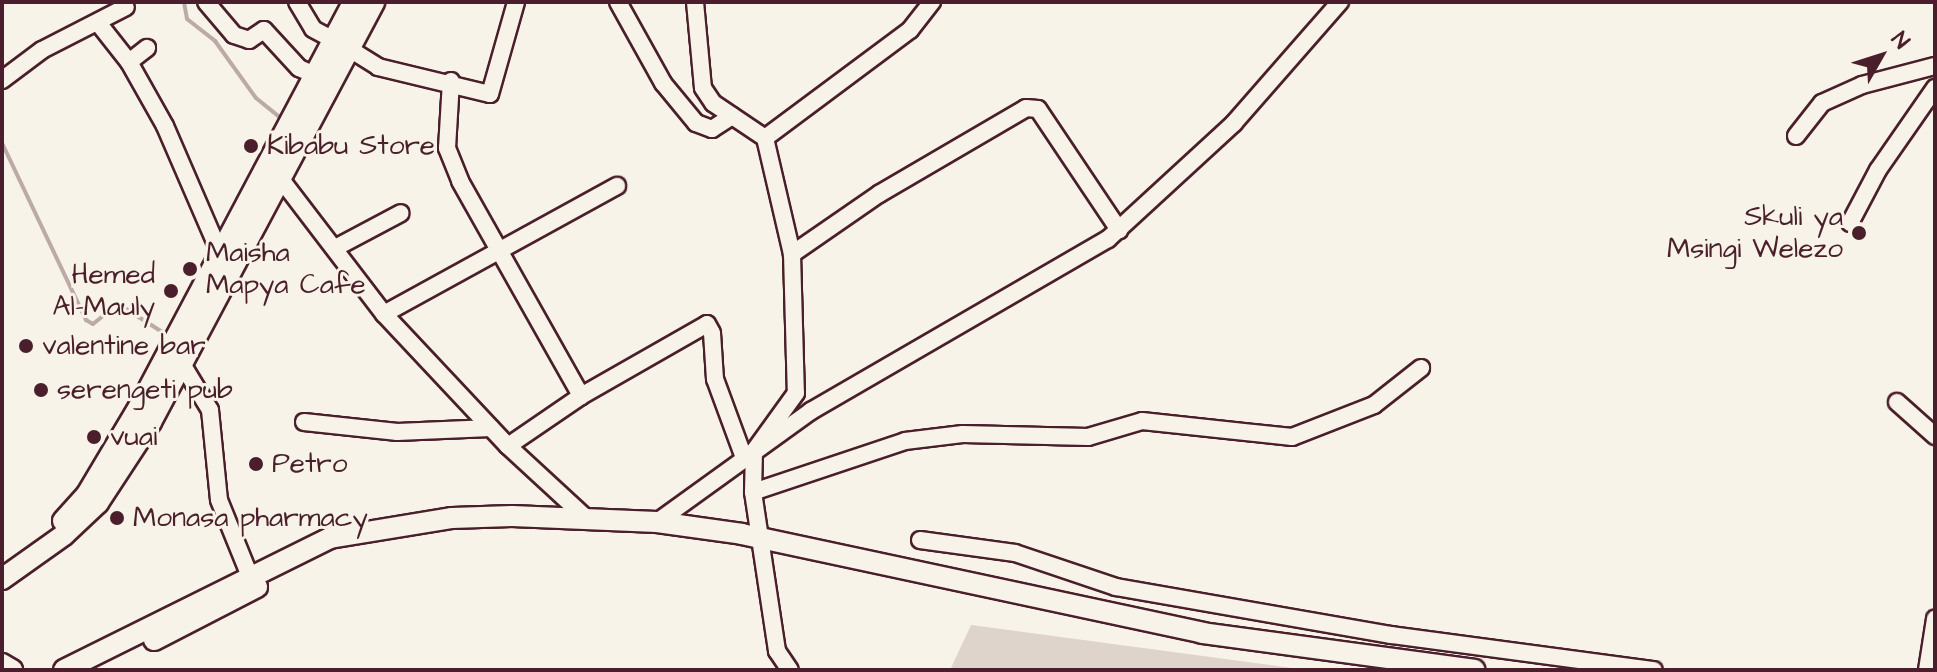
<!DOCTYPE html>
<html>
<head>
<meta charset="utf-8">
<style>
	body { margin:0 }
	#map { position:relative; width:1937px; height:672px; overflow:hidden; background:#f7f3e8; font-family:"Architects Daughter",sans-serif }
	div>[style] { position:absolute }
	.green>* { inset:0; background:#ded4cc }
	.stream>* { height:4px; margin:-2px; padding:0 2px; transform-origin:2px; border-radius:2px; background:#bcaaa7 }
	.roads { filter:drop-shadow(2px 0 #4a1f2b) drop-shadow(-2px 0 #4a1f2b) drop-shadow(0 2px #4a1f2b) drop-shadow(0 -2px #4a1f2b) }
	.minor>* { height:16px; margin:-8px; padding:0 8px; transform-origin:8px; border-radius:8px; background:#f7f3e8 }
	.major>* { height:20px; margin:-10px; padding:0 10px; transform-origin:10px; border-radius:10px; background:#f7f3e8 }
	.dots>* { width:22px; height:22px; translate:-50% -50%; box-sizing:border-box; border:4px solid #f7f3e8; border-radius:50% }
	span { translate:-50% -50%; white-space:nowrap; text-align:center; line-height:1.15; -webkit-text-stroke:6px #f7f3e8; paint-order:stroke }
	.poi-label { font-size:28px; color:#4a1f2b }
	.left { translate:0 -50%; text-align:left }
	.right { translate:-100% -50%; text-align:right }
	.frame { position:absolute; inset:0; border:4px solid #4a1f2b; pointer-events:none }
	.north { position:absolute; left:1841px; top:16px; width:80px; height:80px; -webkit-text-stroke:6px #f7f3e8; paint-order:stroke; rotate:51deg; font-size:22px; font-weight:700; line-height:32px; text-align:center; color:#4a1f2b }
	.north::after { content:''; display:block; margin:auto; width:28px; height:36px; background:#4a1f2b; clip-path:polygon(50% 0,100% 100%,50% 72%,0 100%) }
</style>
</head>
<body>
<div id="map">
	<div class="green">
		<div style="clip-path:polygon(971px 625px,1307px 670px,950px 670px)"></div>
	</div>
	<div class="stream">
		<div style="left:184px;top:2px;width:17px;rotate:80deg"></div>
		<div style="left:187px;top:19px;width:36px;rotate:38deg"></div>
		<div style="left:215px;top:41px;width:70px;rotate:54.3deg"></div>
		<div style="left:256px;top:98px;width:32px;rotate:39deg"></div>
		<div style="left:2px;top:143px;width:196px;rotate:64.6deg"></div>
		<div style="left:86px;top:320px;width:8px;rotate:30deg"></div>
		<div style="left:93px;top:324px;width:26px;rotate:-39deg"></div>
		<div style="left:113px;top:308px;width:13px;rotate:4deg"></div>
		<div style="left:126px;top:309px;width:49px;rotate:32.4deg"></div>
	</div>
	<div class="roads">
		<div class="minor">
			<div style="left:206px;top:2px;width:43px;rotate:49.7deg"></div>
			<div style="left:234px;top:35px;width:16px;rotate:18deg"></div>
			<div style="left:249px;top:40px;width:18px;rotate:-34deg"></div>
			<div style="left:264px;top:30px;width:52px;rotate:47.4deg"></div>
			<div style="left:299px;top:68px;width:17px;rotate:24deg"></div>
			<div style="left:297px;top:2px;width:31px;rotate:59deg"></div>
			<div style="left:313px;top:29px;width:24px;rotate:28deg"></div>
			<div style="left:618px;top:2px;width:93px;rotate:60.9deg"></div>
			<div style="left:663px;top:83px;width:52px;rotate:50.5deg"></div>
			<div style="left:696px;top:123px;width:17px;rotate:21deg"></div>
			<div style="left:712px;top:129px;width:24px;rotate:-33deg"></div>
			<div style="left:695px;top:2px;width:86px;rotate:84.7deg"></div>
			<div style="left:703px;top:88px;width:18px;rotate:56deg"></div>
			<div style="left:713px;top:103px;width:63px;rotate:33.9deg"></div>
			<div style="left:765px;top:138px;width:119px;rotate:76.9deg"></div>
			<div style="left:792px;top:254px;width:139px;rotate:88.4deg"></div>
			<div style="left:796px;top:393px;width:72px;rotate:125.9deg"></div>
			<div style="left:754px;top:451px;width:41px;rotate:91.4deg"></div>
			<div style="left:753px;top:492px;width:161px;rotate:81.4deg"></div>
			<div style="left:777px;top:651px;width:23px;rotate:56deg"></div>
			<div style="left:99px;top:24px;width:48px;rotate:51.7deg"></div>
			<div style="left:129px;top:62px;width:73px;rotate:60.6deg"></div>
			<div style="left:165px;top:126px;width:136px;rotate:66.6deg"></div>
			<div style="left:348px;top:48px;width:36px;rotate:32deg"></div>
			<div style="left:378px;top:67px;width:115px;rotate:13.6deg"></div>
			<div style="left:490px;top:94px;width:96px;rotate:-74.2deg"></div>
			<div style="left:129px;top:62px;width:23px;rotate:-38deg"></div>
			<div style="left:2px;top:80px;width:50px;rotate:-36.9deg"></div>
			<div style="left:42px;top:50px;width:94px;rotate:-27.1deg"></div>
			<div style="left:451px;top:81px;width:67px;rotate:93.4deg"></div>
			<div style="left:447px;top:148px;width:35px;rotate:68deg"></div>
			<div style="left:460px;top:181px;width:247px;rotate:60.6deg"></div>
			<div style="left:1796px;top:136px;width:42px;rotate:-51.8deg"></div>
			<div style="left:1822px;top:103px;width:44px;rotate:-24.2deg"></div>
			<div style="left:1862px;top:85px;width:75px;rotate:-14.6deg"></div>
			<div style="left:765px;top:138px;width:181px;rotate:-36.7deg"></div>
			<div style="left:910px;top:30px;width:36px;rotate:-52deg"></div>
			<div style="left:280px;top:178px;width:171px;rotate:52.6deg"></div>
			<div style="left:384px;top:314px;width:181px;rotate:46.8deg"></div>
			<div style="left:508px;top:446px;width:105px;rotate:42.7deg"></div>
			<div style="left:1850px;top:223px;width:60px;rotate:-62.2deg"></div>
			<div style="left:1878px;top:170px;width:100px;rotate:-55.2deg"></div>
			<div style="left:337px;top:247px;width:72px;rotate:-28deg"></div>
			<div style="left:792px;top:254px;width:106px;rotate:-34.6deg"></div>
			<div style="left:879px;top:194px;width:170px;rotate:-30.3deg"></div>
			<div style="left:1026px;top:108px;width:12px;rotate:5deg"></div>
			<div style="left:1038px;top:109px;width:146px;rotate:56.2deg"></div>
			<div style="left:384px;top:314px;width:266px;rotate:-28.8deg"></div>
			<div style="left:182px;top:364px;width:54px;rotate:58.7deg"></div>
			<div style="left:210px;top:410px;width:90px;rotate:84.3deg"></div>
			<div style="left:219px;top:500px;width:93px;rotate:67.9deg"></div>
			<div style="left:1897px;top:402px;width:51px;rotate:41.8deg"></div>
			<div style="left:304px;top:422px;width:94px;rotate:6.1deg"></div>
			<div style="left:397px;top:432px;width:94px;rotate:-2.4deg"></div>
			<div style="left:508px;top:446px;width:88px;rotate:-34.4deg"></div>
			<div style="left:581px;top:396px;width:145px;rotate:-29.7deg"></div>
			<div style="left:707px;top:324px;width:10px;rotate:61deg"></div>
			<div style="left:712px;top:333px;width:46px;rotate:86.3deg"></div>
			<div style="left:715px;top:379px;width:84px;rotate:69.8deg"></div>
			<div style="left:753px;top:492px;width:160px;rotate:-18.5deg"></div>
			<div style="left:905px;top:441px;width:58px;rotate:-6.9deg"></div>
			<div style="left:963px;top:434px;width:125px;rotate:1.4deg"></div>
			<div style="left:1088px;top:437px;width:56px;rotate:-16.5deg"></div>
			<div style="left:1142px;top:421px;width:151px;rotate:6.1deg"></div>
			<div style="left:1292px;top:437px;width:88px;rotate:-21.3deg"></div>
			<div style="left:1374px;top:405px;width:60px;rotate:-38.2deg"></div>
			<div style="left:657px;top:522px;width:190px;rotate:-35.8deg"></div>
			<div style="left:811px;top:411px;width:343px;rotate:-30.1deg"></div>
			<div style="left:1108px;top:239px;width:171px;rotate:-42.6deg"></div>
			<div style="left:1234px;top:123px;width:161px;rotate:-48.8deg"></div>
			<div style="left:920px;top:540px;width:96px;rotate:7.8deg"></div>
			<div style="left:1015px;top:553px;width:107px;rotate:18.6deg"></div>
			<div style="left:1116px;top:587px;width:279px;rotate:9.9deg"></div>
			<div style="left:1391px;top:635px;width:265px;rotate:7.6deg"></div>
			<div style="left:1927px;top:670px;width:52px;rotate:-81.1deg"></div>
		</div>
		<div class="major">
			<div style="left:63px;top:521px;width:36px;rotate:-48deg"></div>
			<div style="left:87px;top:494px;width:104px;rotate:-59.2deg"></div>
			<div style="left:140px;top:405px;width:456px;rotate:-62.1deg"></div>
			<div style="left:2px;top:579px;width:76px;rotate:-35.4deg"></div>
			<div style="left:64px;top:535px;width:47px;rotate:-43.3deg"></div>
			<div style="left:98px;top:503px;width:97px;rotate:-56.8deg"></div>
			<div style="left:151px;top:422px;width:476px;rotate:-62deg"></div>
			<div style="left:154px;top:640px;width:116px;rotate:-27.2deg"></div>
			<div style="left:2px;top:664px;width:12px;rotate:31deg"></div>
			<div style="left:64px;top:670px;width:297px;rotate:-26.4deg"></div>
			<div style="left:330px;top:538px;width:124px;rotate:-9.3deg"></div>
			<div style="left:452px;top:518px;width:60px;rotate:-1.9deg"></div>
			<div style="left:512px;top:516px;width:145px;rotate:2.4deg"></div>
			<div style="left:657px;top:522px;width:86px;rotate:8deg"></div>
			<div style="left:742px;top:534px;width:471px;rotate:12.1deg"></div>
			<div style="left:1202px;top:633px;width:275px;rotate:7.7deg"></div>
		</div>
	</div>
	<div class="dots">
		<div style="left:251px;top:146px;background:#4a1f2b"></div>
		<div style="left:1859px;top:233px;background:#4a1f2b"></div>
		<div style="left:190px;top:269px;background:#4a1f2b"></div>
		<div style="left:171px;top:291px;background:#4a1f2b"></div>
		<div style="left:26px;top:346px;background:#4a1f2b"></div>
		<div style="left:41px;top:390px;background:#4a1f2b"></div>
		<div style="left:94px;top:437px;background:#4a1f2b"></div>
		<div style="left:256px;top:464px;background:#4a1f2b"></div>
		<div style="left:117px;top:518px;background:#4a1f2b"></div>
	</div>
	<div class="poi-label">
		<span class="left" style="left:267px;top:146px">Kibabu Store</span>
		<span class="right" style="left:1843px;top:233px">Skuli ya<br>Msingi Welezo</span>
		<span class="left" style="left:206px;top:269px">Maisha<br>Mapya Cafe</span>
		<span class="right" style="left:155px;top:291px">Hemed<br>Al-Mauly</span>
		<span class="left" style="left:42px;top:346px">valentine bar</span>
		<span class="left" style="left:57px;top:390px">serengeti pub</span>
		<span class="left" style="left:110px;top:437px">vuai</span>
		<span class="left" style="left:272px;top:464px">Petro</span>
		<span class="left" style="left:133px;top:518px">Monasa pharmacy</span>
	</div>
	<div class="frame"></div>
	<div class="north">N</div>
</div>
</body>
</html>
